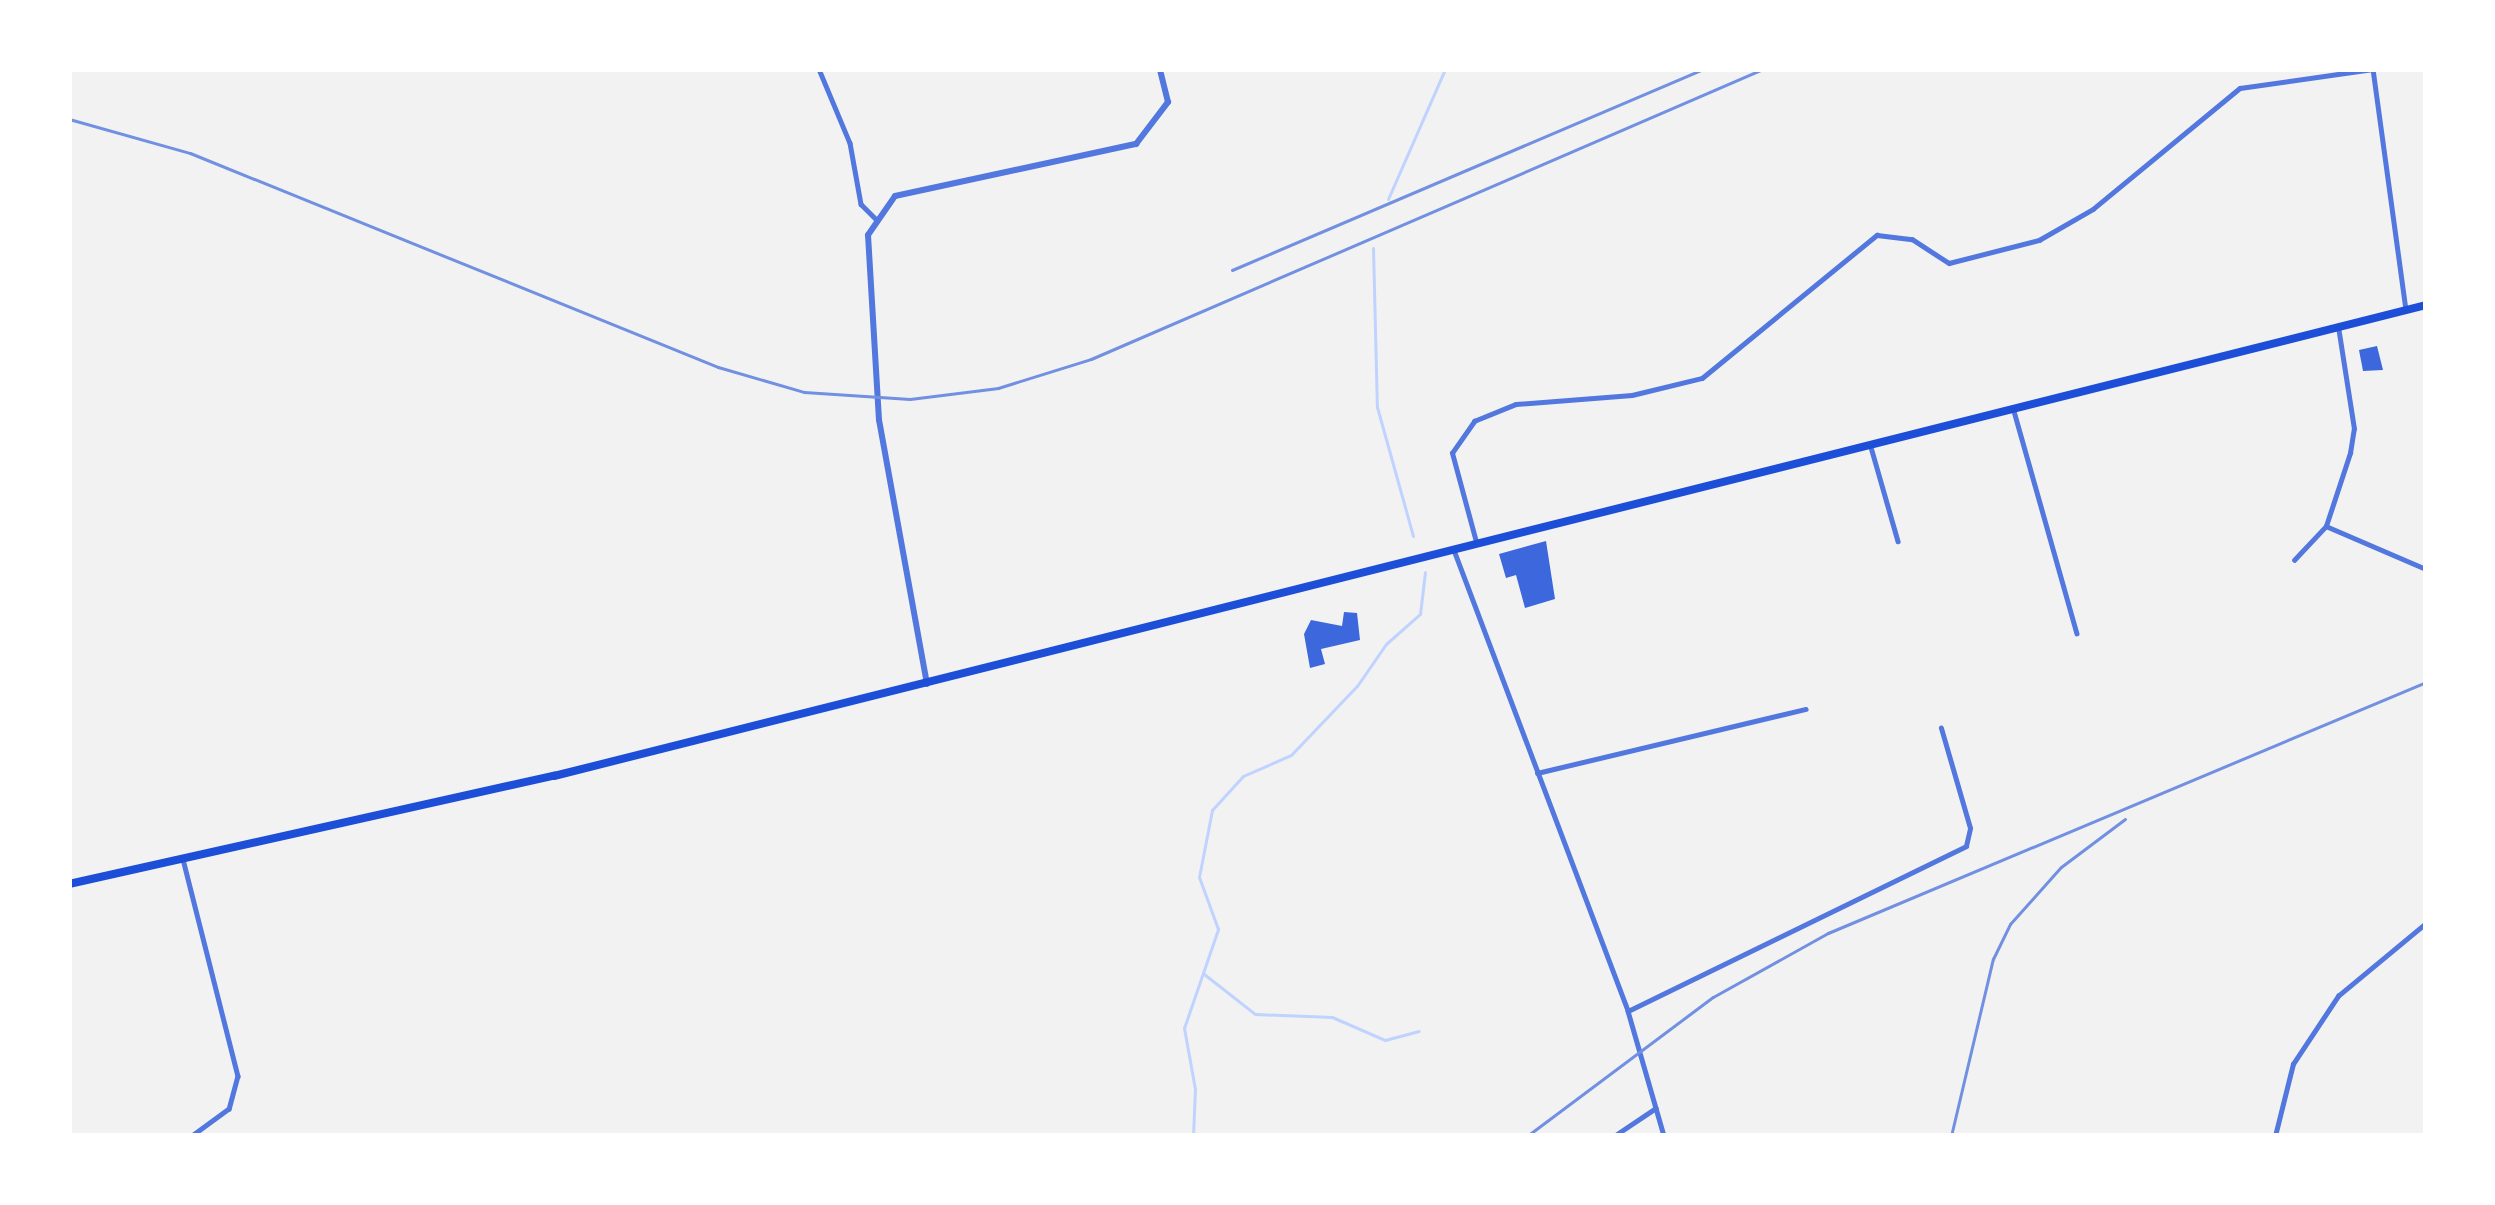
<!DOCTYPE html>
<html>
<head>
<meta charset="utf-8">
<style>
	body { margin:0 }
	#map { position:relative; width:2495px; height:1205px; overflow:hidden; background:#f2f2f2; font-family:"Work Sans",sans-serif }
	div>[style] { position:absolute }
	.stream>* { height:3px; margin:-1.5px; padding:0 1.5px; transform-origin:1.5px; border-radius:1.5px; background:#bfd3fe }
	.building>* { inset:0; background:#3d67dc }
	.minor>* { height:4.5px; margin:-2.25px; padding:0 2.25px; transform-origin:2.25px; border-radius:2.25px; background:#5277de }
	.tertiary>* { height:6px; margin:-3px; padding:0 3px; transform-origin:3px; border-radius:3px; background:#5277de }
	.primary>* { height:8px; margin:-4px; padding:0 4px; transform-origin:4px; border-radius:4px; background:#1d4ed8 }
	.rail>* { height:3px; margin:-1.5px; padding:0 1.5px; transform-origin:1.5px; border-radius:1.5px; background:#7290e2 }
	span { translate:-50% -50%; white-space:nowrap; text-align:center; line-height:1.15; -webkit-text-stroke:10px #fff; paint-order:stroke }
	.frame { position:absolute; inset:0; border:72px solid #fff; pointer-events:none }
</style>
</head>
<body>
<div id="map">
	<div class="stream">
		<div style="left:1388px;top:199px;width:142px;rotate:-66.3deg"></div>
		<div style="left:1373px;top:248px;width:159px;rotate:88.6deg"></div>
		<div style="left:1377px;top:407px;width:134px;rotate:74.4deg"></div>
		<div style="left:1204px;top:974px;width:65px;rotate:38.1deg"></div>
		<div style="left:1255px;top:1014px;width:77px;rotate:2.2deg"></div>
		<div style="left:1332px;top:1017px;width:58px;rotate:23.5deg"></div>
		<div style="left:1385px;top:1040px;width:35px;rotate:-15deg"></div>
		<div style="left:1193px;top:1136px;width:47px;rotate:-87.6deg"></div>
		<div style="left:1195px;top:1089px;width:62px;rotate:-100.2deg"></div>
		<div style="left:1184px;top:1028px;width:105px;rotate:-71deg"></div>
		<div style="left:1218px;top:929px;width:55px;rotate:-110.1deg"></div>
		<div style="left:1199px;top:877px;width:68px;rotate:-79deg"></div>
		<div style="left:1212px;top:810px;width:46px;rotate:-47.6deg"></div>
		<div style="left:1243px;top:776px;width:52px;rotate:-23.6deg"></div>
		<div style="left:1291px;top:755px;width:95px;rotate:-46.3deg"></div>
		<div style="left:1357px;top:686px;width:51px;rotate:-55.4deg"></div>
		<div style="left:1386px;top:644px;width:45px;rotate:-41.4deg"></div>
		<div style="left:1420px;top:614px;width:42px;rotate:-83.2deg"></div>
	</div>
	<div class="building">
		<div style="clip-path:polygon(2377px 346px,2383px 370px,2363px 371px,2359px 350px)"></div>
		<div style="clip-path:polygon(1546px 541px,1555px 599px,1525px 608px,1516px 575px,1506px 578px,1499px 554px)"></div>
		<div style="clip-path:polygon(1344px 612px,1357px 613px,1360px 640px,1321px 649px,1325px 664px,1310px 668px,1304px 634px,1311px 620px,1342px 626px)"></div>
	</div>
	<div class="minor">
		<div style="left:819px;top:69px;width:80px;rotate:67.3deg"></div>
		<div style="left:850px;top:143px;width:62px;rotate:79.8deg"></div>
		<div style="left:861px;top:204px;width:20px;rotate:45deg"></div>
		<div style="left:2014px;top:411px;width:231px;rotate:74.2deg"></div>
		<div style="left:1871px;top:447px;width:98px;rotate:74deg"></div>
		<div style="left:2326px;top:526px;width:109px;rotate:23.3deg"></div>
		<div style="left:1476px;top:542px;width:92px;rotate:-105.1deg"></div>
		<div style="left:1452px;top:453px;width:39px;rotate:-55deg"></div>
		<div style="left:1474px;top:421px;width:45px;rotate:-22deg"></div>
		<div style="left:1516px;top:404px;width:116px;rotate:-4.4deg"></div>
		<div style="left:1632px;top:395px;width:72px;rotate:-13.7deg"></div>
		<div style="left:1702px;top:378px;width:226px;rotate:-39.3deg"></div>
		<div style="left:1877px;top:235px;width:35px;rotate:7deg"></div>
		<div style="left:1912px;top:239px;width:44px;rotate:33deg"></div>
		<div style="left:1949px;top:263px;width:93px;rotate:-14.3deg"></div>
		<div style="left:2039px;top:240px;width:62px;rotate:-29.9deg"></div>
		<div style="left:2093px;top:209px;width:190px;rotate:-39.5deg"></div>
		<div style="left:2240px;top:88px;width:134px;rotate:-8.1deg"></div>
		<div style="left:2373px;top:69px;width:243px;rotate:82.2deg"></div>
		<div style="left:1454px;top:550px;width:493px;rotate:69.3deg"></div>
		<div style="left:1628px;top:1011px;width:130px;rotate:73.9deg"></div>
		<div style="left:2294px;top:560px;width:47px;rotate:-46.7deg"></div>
		<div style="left:2326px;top:526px;width:77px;rotate:-71.8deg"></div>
		<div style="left:2350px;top:453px;width:24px;rotate:-81deg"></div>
		<div style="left:2354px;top:429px;width:103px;rotate:-98.9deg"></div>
		<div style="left:1537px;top:773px;width:276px;rotate:-13.4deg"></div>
		<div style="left:183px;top:859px;width:224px;rotate:75.8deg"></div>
		<div style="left:238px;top:1076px;width:34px;rotate:105deg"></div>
		<div style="left:229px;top:1109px;width:46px;rotate:143.9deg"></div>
		<div style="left:1628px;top:1011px;width:376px;rotate:-26deg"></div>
		<div style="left:1966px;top:846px;width:18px;rotate:-77deg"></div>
		<div style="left:1970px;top:828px;width:104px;rotate:-106.2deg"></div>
		<div style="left:1614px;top:1136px;width:50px;rotate:-33.7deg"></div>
		<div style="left:2275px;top:1136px;width:74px;rotate:-76deg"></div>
		<div style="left:2293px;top:1064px;width:82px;rotate:-56.5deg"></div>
		<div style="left:2338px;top:996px;width:114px;rotate:-39.7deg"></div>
	</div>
	<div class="tertiary">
		<div style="left:927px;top:684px;width:268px;rotate:-100.3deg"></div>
		<div style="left:879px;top:420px;width:185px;rotate:-93.4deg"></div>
		<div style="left:868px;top:235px;width:47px;rotate:-55.3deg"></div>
		<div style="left:895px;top:196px;width:247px;rotate:-12.2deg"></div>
		<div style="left:1136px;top:144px;width:53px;rotate:-52.7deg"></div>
		<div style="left:1168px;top:102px;width:34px;rotate:-104deg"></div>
	</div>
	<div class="primary">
		<div style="left:69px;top:884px;width:497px;rotate:-12.6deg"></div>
		<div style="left:554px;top:776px;width:1930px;rotate:-14.12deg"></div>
	</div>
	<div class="rail">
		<div style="left:69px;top:119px;width:126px;rotate:15.7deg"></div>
		<div style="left:190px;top:153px;width:570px;rotate:22.06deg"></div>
		<div style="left:718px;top:367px;width:90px;rotate:16.2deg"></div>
		<div style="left:804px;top:392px;width:106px;rotate:3.8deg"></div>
		<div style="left:910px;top:399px;width:89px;rotate:-7.1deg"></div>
		<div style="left:998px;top:388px;width:97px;rotate:-17.3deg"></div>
		<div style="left:1091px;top:359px;width:732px;rotate:-23.34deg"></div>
		<div style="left:1232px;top:270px;width:512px;rotate:-23.11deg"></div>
		<div style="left:1527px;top:1136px;width:232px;rotate:-36.8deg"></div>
		<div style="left:1713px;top:997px;width:132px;rotate:-29.1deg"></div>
		<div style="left:1828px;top:933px;width:649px;rotate:-22.77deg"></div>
		<div style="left:1951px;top:1136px;width:182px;rotate:-76.7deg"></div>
		<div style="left:1993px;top:959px;width:39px;rotate:-64deg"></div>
		<div style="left:2010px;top:924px;width:76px;rotate:-48.2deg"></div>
		<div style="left:2061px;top:867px;width:80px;rotate:-36.9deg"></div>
	</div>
	<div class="frame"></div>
</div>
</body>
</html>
